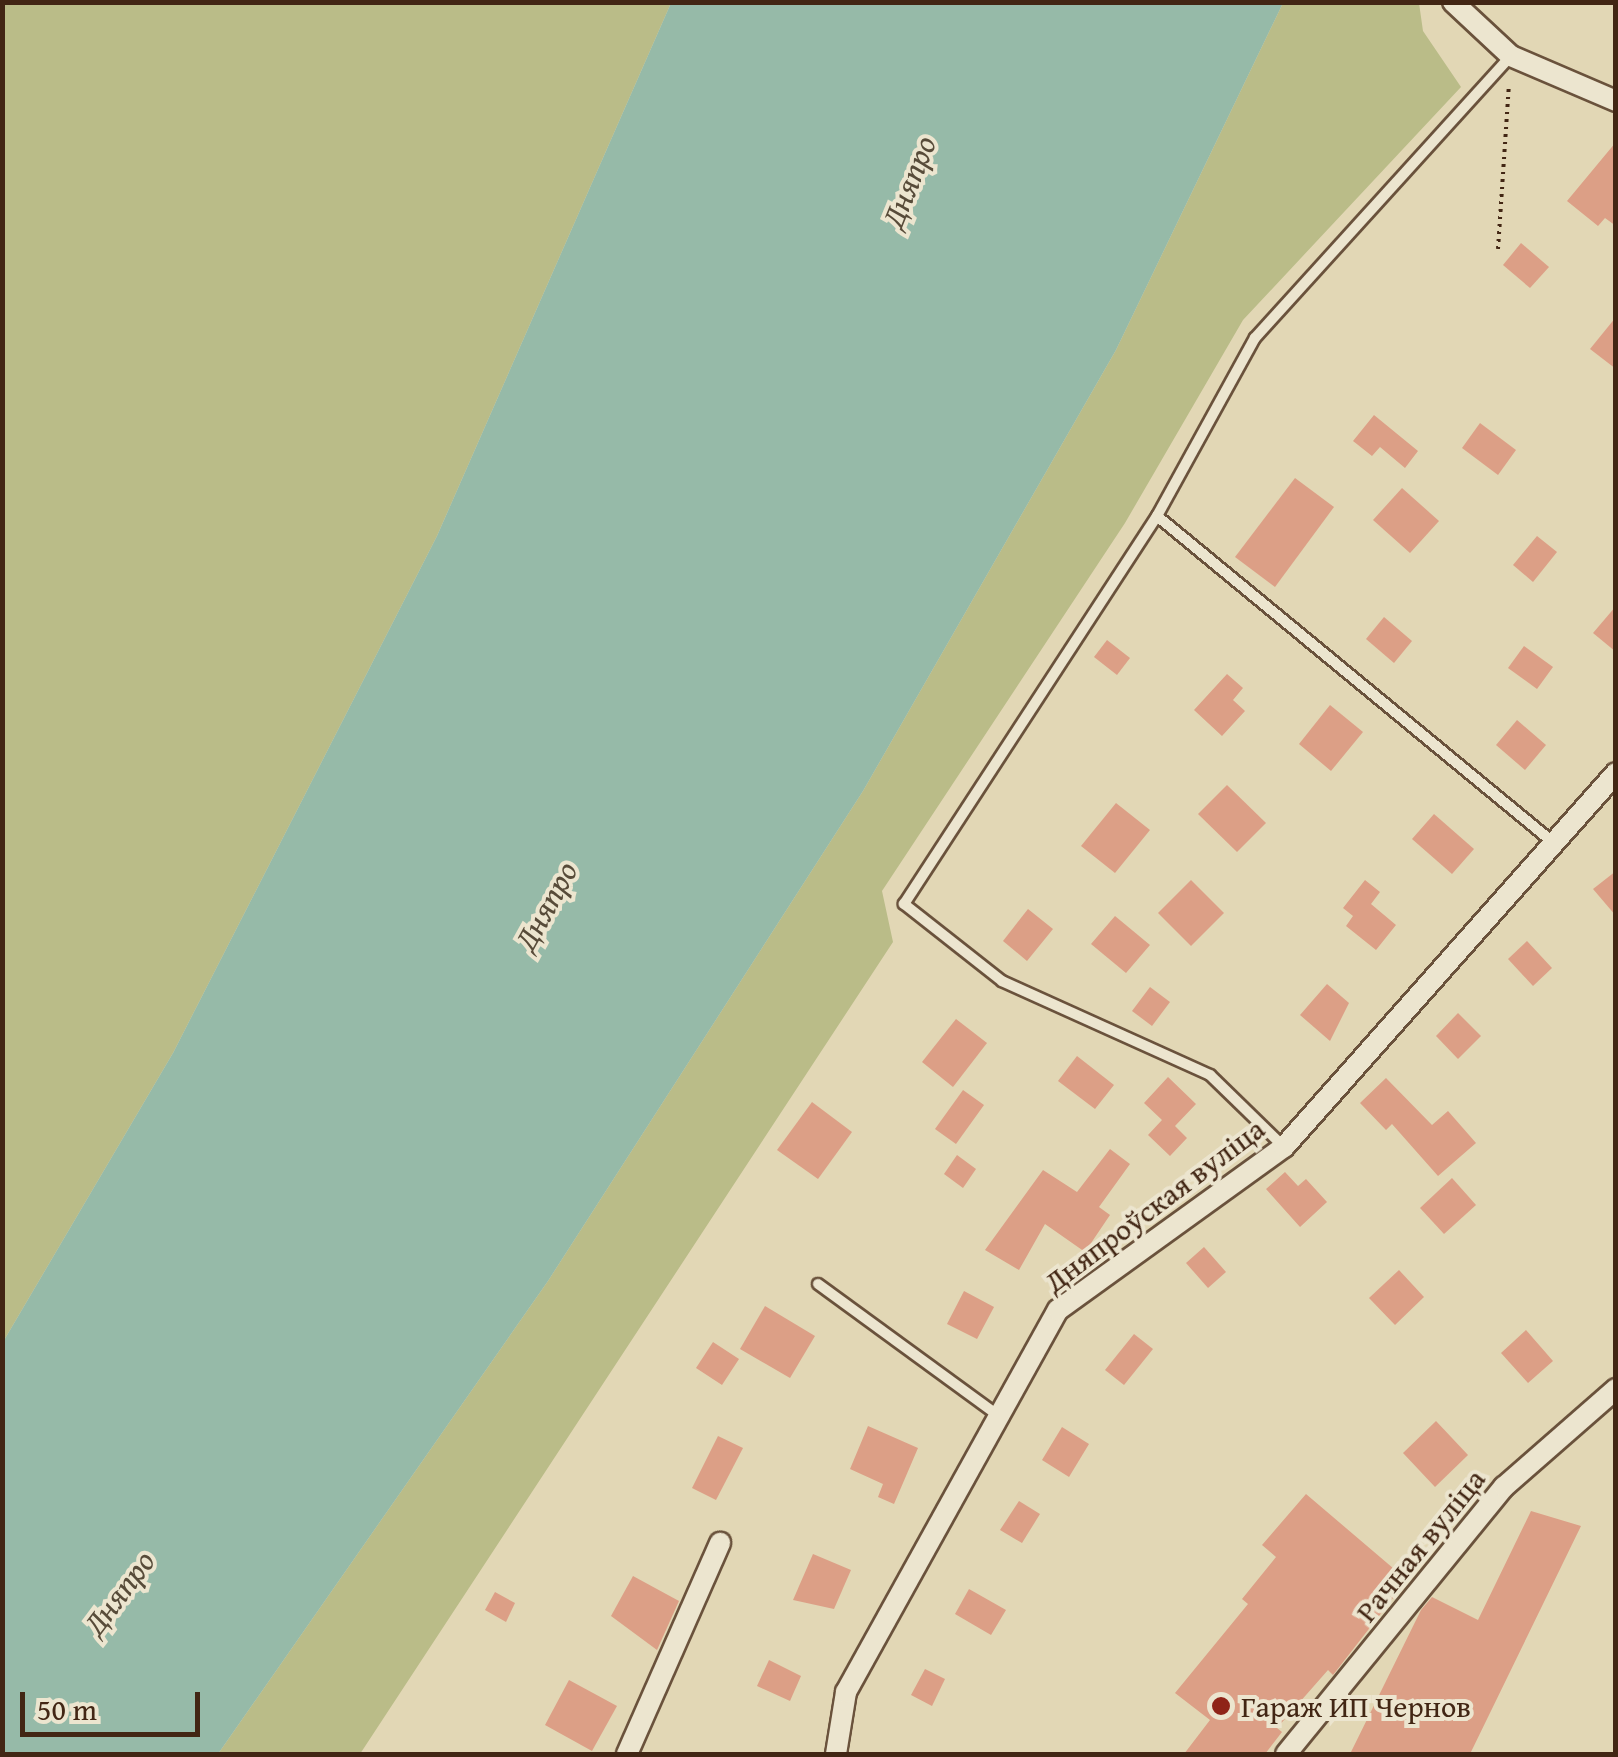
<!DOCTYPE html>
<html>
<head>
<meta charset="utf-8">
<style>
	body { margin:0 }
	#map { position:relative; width:1618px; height:1757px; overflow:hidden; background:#e2d7b5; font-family:"Gentium Book Plus",serif }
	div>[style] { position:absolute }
	.green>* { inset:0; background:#babc88 }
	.water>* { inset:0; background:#96baa8 }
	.building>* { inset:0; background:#dc9f86 }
	.path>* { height:4px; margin-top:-2px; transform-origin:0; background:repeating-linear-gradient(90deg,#422614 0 2.5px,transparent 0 7.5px) }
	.roads { filter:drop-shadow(2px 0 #6a523c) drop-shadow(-2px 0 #6a523c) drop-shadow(0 2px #6a523c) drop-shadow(0 -2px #6a523c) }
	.lane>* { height:10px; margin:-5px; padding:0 5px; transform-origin:5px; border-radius:5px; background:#ece5cf }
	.street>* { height:20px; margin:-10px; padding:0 10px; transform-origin:10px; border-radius:10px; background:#ece5cf }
	.dots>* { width:28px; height:28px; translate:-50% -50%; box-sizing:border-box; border:5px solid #ece5cf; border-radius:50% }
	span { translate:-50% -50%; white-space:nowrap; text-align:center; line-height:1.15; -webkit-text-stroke:8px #ece5cf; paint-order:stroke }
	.street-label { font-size:30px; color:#422614 }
	.poi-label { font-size:30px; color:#422614 }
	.left { translate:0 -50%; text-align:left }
	.water-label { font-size:32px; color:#574b39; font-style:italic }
	.frame { position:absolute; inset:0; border:5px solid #422614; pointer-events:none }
	.scale { position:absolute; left:20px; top:1692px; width:180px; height:45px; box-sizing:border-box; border:5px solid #422614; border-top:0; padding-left:12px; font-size:30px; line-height:35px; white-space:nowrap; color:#422614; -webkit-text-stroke:8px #ece5cf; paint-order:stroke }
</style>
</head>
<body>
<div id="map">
	<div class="green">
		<div style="clip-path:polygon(3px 3px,671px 3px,437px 536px,173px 1053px,3px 1342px)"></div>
		<div style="clip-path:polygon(1283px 3px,1419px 3px,1423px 31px,1461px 87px,1243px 320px,1125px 523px,882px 891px,893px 942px,360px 1754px,218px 1754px,548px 1281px,863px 791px,1116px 350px)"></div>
	</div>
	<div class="water">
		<div style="clip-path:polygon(671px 3px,1283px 3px,1116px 350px,863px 791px,548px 1281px,218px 1754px,3px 1754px,3px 1342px,173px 1053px,437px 536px)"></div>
	</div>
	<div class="building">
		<div style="clip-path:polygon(1616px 142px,1616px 226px,1605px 218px,1598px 226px,1567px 201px)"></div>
		<div style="clip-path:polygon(1521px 243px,1549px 267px,1530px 288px,1503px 265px)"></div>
		<div style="clip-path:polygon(1616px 317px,1616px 369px,1590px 349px)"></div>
		<div style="clip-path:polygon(1374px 415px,1418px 451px,1405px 468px,1380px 447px,1372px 456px,1353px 441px)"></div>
		<div style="clip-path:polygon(1480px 423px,1516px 450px,1498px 475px,1462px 448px)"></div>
		<div style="clip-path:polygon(1295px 478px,1334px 507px,1275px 587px,1235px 557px)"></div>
		<div style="clip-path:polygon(1402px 488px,1439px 521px,1410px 553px,1373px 520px)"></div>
		<div style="clip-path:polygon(1537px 536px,1557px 552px,1533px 582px,1513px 565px)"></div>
		<div style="clip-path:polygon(1616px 606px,1616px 652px,1593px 633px)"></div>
		<div style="clip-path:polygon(1384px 617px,1412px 641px,1394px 663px,1366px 639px)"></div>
		<div style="clip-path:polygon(1107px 640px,1130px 658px,1117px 675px,1094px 657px)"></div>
		<div style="clip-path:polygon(1524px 646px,1553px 667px,1537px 689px,1508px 668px)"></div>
		<div style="clip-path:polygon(1227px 674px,1243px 688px,1233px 700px,1245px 711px,1222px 736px,1194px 710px)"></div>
		<div style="clip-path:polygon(1330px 705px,1363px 732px,1331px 771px,1299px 744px)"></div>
		<div style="clip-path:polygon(1517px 720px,1546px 745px,1525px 770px,1496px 745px)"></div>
		<div style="clip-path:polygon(1227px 785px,1266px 823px,1237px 852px,1198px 814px)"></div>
		<div style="clip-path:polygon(1116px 803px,1150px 830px,1115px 873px,1081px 846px)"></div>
		<div style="clip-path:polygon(1434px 814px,1474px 849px,1452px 874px,1412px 839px)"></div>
		<div style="clip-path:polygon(1616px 871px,1616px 916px,1593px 889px)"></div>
		<div style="clip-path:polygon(1191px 880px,1224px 913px,1191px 946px,1158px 913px)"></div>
		<div style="clip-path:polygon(1365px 880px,1380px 892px,1371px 904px,1396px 925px,1376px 950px,1346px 926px,1353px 916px,1343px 908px)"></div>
		<div style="clip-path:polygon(1028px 909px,1053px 929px,1027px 961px,1003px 941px)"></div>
		<div style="clip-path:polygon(1115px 916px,1150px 945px,1126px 973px,1091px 944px)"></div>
		<div style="clip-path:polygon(1527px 941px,1552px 968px,1533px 986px,1508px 959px)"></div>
		<div style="clip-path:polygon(1327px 984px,1349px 1003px,1330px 1041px,1300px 1015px)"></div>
		<div style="clip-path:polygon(1150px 987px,1170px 1002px,1152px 1026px,1132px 1011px)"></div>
		<div style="clip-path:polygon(1458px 1013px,1481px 1036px,1458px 1059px,1436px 1036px)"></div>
		<div style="clip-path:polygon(956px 1019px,987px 1043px,953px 1087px,922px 1062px)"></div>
		<div style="clip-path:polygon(1077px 1056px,1114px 1085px,1095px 1109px,1058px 1081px)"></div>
		<div style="clip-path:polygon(1168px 1077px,1196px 1104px,1175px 1126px,1187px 1138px,1170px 1156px,1148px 1135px,1162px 1120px,1144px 1103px)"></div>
		<div style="clip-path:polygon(1386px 1078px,1432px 1125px,1448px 1111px,1476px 1143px,1438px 1176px,1392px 1124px,1386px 1130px,1360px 1103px)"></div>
		<div style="clip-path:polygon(963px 1090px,984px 1105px,956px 1144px,935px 1129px)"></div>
		<div style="clip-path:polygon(812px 1102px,852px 1132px,818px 1179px,777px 1150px)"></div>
		<div style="clip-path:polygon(1110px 1149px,1130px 1164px,1099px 1207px,1110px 1215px,1085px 1252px,1045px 1224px,1019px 1270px,985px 1250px,1043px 1170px,1077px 1192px)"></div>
		<div style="clip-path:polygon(957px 1155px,976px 1169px,963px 1188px,944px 1174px)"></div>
		<div style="clip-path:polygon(1285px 1172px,1298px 1186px,1306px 1179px,1327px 1202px,1300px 1227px,1266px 1189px)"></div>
		<div style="clip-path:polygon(1452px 1178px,1476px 1205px,1444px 1234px,1420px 1208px)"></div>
		<div style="clip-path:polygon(1204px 1247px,1226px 1272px,1208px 1288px,1186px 1263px)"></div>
		<div style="clip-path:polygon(1399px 1270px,1424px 1297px,1395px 1325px,1369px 1298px)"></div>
		<div style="clip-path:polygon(964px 1291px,994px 1307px,977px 1339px,947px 1324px)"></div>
		<div style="clip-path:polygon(765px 1306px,815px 1336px,790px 1378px,740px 1349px)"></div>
		<div style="clip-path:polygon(1526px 1330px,1553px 1361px,1528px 1383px,1501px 1353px)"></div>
		<div style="clip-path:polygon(1134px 1334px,1153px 1349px,1124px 1385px,1105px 1370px)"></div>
		<div style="clip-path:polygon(713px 1342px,739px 1359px,722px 1385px,696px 1368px)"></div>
		<div style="clip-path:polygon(1436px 1421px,1468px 1455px,1435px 1487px,1403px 1453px)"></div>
		<div style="clip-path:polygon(868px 1426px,918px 1448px,894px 1504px,878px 1497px,883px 1484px,850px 1469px)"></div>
		<div style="clip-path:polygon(1062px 1427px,1089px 1444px,1069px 1477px,1042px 1460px)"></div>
		<div style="clip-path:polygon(718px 1436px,743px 1448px,716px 1500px,692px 1488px)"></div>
		<div style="clip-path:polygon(1306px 1494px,1407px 1580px,1333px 1675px,1328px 1670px,1277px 1728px,1282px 1732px,1265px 1754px,1184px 1754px,1210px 1720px,1175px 1693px,1248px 1604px,1242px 1599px,1276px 1557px,1262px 1545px)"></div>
		<div style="clip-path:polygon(1019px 1501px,1040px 1514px,1022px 1543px,1000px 1530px)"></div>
		<div style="clip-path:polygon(1531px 1511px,1581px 1526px,1470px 1754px,1350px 1754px,1421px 1610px,1432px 1597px,1478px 1620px)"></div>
		<div style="clip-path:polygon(813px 1554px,851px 1570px,834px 1609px,793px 1600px)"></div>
		<div style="clip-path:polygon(633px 1576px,679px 1601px,657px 1650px,611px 1616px)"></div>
		<div style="clip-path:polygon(969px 1589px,1006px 1610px,991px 1635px,955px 1614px)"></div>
		<div style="clip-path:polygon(495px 1592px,515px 1603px,506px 1622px,485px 1610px)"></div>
		<div style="clip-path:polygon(769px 1660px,801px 1676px,790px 1701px,757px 1686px)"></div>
		<div style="clip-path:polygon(925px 1669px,945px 1679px,932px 1706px,911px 1695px)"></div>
		<div style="clip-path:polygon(569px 1680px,617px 1706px,592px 1751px,545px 1725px)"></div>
	</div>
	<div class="path">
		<div style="left:1616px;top:57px;width:5px;rotate:90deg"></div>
		<div style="left:1498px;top:249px;width:165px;rotate:-86.2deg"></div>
	</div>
	<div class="roads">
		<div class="lane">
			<div style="left:1157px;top:516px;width:203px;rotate:-61.2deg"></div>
			<div style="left:1255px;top:338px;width:381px;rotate:-47.8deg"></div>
			<div style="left:1284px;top:1147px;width:103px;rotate:-135.8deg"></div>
			<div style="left:1210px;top:1075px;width:228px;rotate:-155.7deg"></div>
			<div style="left:1002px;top:981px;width:125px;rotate:-141.8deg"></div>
			<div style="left:904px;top:904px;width:463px;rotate:-56.9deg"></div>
			<div style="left:1157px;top:516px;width:516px;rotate:39.49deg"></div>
			<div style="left:818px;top:1284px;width:224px;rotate:36.1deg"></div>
		</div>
		<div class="street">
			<div style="left:1453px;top:2px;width:79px;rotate:43deg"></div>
			<div style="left:1511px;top:56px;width:114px;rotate:23.2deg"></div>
			<div style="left:627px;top:1754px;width:231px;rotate:-66.2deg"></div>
			<div style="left:836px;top:1754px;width:63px;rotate:-80.8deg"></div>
			<div style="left:846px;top:1692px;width:437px;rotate:-61deg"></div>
			<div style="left:1058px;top:1310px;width:279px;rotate:-35.8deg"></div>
			<div style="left:1284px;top:1147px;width:500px;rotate:-48.4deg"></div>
			<div style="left:1286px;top:1754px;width:345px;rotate:-50.8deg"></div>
			<div style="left:1504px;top:1487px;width:149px;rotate:-41.2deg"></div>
		</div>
	</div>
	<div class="dots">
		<div style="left:1221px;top:1706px;background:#8f2418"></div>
	</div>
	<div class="street-label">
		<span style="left:1154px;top:1205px;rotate:-37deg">Дняпроўская вуліца</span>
		<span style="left:1420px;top:1545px;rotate:-51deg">Рачная вуліца</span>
	</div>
	<div class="poi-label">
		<span class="left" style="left:1241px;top:1706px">Гараж ИП Чернов</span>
	</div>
	<div class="water-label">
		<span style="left:909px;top:182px;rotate:-68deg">Дняпро</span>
		<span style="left:546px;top:906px;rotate:-61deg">Дняпро</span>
		<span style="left:119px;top:1593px;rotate:-53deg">Дняпро</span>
	</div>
	<div class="frame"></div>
	<div class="scale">50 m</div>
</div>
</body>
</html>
